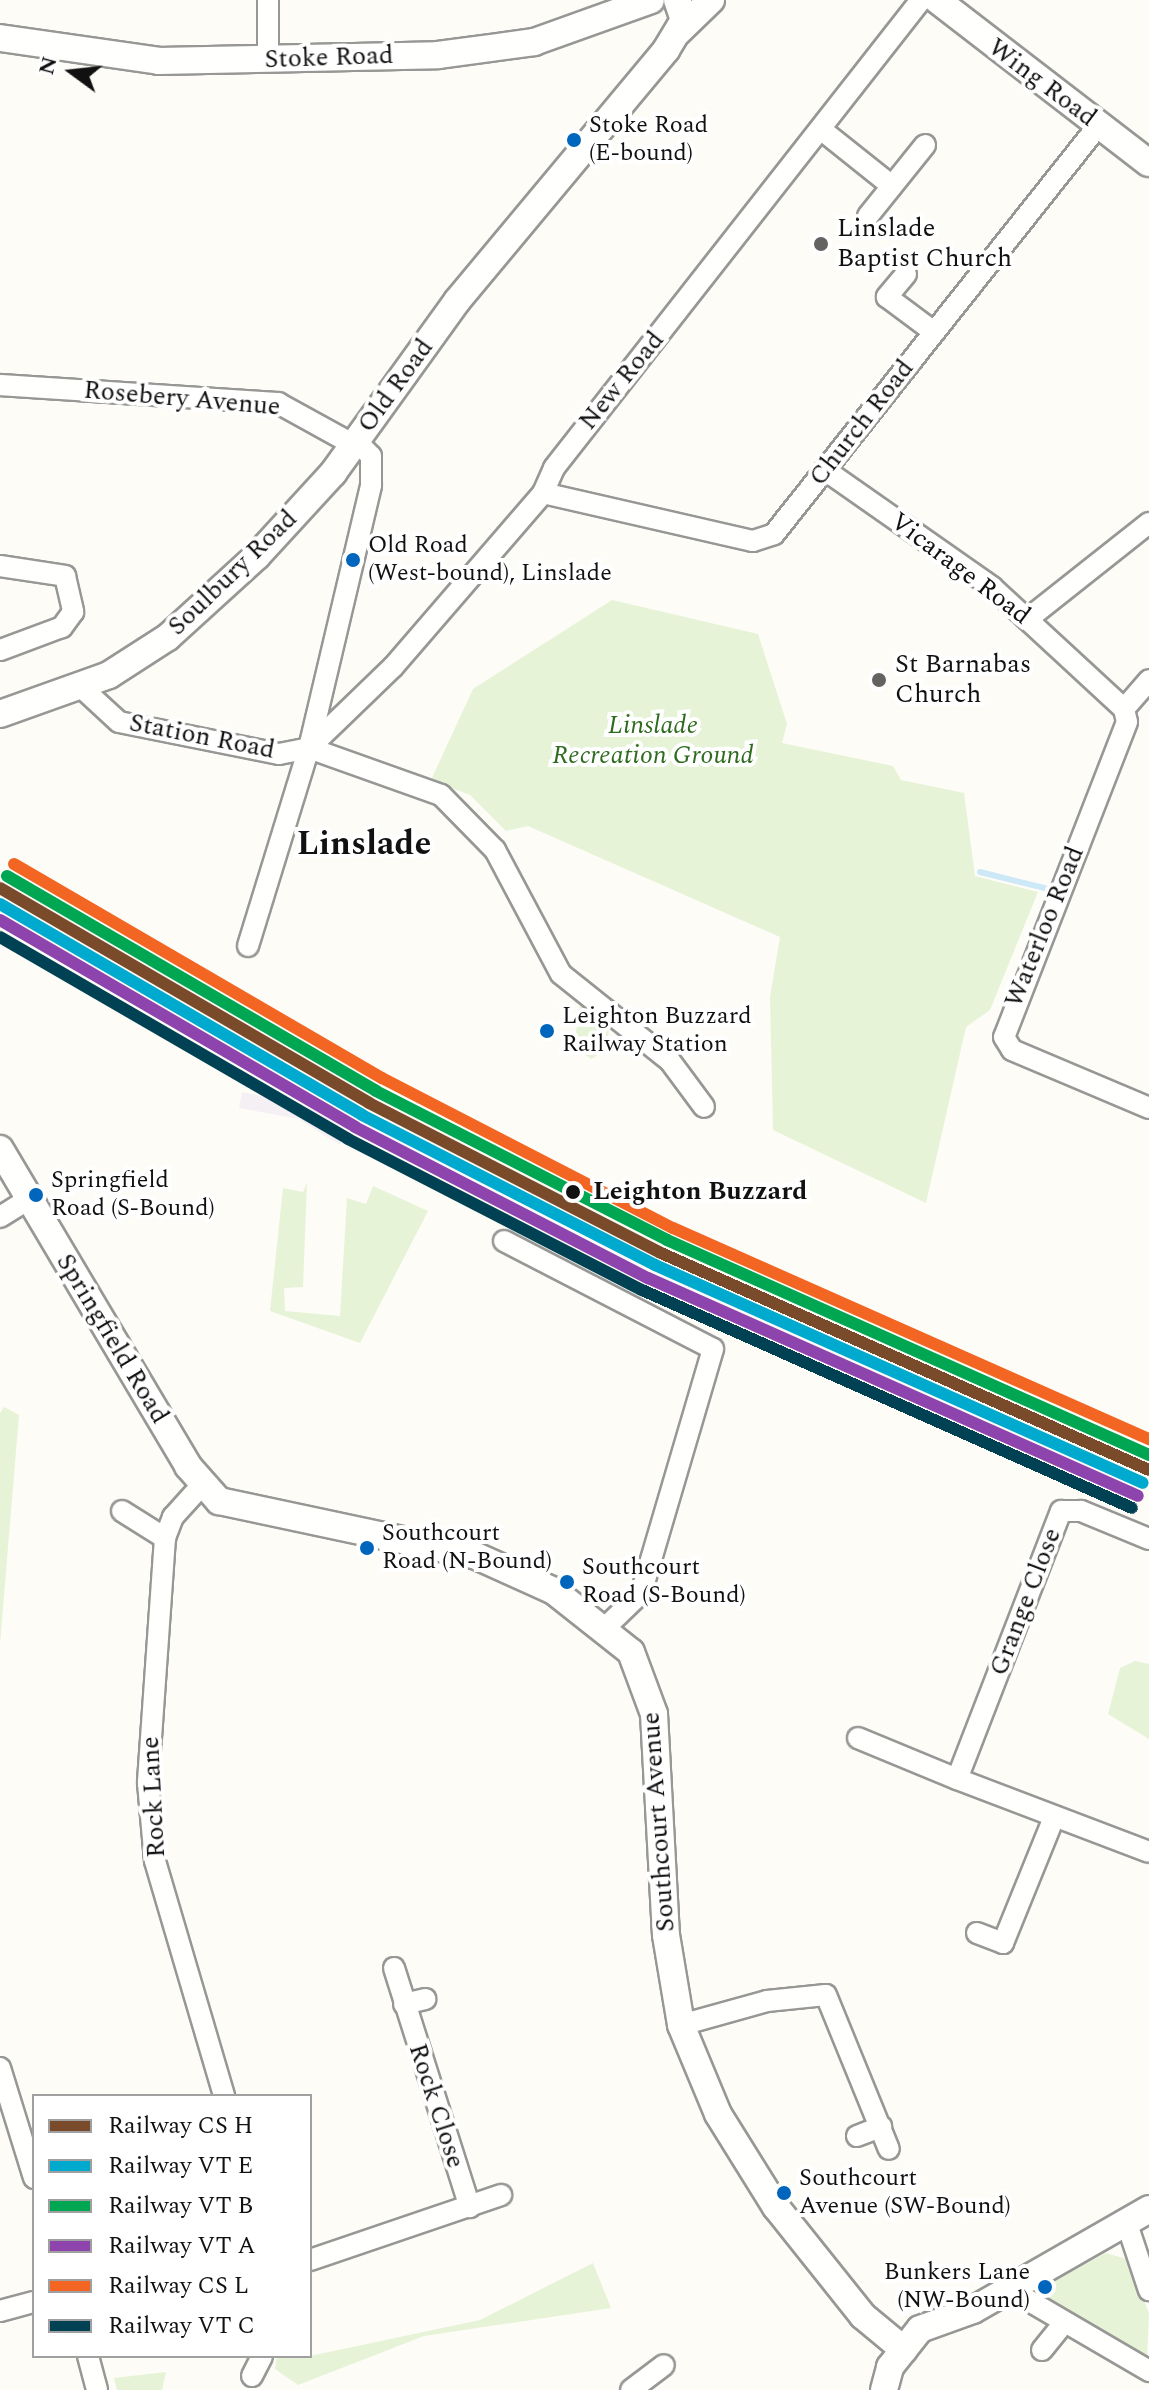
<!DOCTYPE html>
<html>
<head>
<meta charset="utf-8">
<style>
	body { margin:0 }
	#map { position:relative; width:1149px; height:2390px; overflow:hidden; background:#fdfcf7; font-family:Spectral,serif }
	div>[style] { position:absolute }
	.industrial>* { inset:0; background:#f5f0f3 }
	.green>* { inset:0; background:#e7f3d7 }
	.stream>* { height:6px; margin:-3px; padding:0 3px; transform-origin:3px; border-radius:3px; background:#cde8f7 }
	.roads { filter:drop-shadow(2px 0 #979795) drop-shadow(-2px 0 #979795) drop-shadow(0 2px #979795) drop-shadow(0 -2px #979795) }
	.minor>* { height:20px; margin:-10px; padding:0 10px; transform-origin:10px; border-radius:10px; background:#fffffe }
	.tertiary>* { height:26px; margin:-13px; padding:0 13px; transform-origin:13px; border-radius:13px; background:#fffffe }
	.rail-1>* { height:12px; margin:-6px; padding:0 6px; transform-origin:6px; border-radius:6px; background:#7a4b2a }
	.rail-2>* { height:12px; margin:-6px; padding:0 6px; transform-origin:6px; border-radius:6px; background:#00a9ce }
	.rail-3>* { height:12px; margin:-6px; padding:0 6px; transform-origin:6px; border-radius:6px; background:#00a651 }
	.rail-4>* { height:12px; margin:-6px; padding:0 6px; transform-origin:6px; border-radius:6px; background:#8e44ad }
	.rail-5>* { height:12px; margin:-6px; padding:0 6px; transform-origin:6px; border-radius:6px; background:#f26522 }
	.rail-6>* { height:12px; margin:-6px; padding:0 6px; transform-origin:6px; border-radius:6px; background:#004153 }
	.dots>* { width:22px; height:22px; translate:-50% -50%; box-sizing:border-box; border:4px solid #fff; border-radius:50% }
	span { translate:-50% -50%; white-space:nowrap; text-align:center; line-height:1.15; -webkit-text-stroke:8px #fff; paint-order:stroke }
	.bus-label { font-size:24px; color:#111 }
	.left { translate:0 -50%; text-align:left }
	.right { translate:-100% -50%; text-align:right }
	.street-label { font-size:26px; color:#111 }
	.poi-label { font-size:26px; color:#111 }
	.park-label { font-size:26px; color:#2f6b1f; font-style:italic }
	.stop-label { font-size:26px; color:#111; font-weight:700 }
	.district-label { font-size:34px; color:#111; font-weight:700 }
	.legend { position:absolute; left:32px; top:2094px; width:280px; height:264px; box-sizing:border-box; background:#fff; border:2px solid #a0a0a0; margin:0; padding:10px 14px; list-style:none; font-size:24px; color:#111 }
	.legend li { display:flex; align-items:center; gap:16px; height:40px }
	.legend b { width:40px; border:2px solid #a0a0a0 }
	.north { position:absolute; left:32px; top:32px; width:80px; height:80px; -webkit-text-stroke:6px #fff; paint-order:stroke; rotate:285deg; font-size:22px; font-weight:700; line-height:32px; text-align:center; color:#111 }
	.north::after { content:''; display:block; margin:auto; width:28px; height:36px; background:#111; clip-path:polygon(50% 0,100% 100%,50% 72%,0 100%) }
</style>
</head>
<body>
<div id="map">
	<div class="industrial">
		<div style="clip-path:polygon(242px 1092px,302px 1104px,299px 1119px,239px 1108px)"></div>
		<div style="clip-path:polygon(308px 1106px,349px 1132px,340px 1145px,300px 1120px)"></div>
	</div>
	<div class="green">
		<div style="clip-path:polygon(612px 600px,758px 634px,787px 724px,782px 743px,893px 766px,901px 780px,964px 793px,975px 876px,1038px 892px,990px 1010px,966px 1027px,926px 1203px,773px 1130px,770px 997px,780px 937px,528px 826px,506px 831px,470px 795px,431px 780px,473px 689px)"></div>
		<div style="clip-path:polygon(580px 1005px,609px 1031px,606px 1050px,591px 1059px,574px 1046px)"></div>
		<div style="clip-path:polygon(307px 1183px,303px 1287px,284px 1288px,285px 1311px,340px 1316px,347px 1198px,366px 1204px,373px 1186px,428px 1211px,360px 1343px,270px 1311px,283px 1188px,303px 1192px)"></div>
		<div style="clip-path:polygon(4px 1407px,19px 1415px,0 1644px,0 1413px)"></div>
		<div style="clip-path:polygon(1135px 1661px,1149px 1664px,1149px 1739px,1108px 1714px,1120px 1668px)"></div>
		<div style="clip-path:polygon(1106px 2253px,1130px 2260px,1149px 2314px,1147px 2356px,1032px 2293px)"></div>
		<div style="clip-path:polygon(593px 2263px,611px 2308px,424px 2336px,298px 2385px,275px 2369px,277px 2356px,310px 2356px,480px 2320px)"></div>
		<div style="clip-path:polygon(166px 2372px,162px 2390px,117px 2390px,114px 2378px)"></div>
	</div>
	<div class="stream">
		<div style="left:980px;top:872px;width:70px;rotate:14deg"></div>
	</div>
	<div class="roads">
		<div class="minor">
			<div style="left:268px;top:0;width:60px;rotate:90deg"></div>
			<div style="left:823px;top:131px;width:88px;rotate:38.6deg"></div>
			<div style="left:868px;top:216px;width:91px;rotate:-51.2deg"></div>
			<div style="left:906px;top:274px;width:30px;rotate:130deg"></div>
			<div style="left:887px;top:297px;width:59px;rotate:36.7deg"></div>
			<div style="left:0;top:385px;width:279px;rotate:3.7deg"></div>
			<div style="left:278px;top:403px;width:87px;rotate:28.9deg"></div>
			<div style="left:825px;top:470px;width:204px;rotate:35deg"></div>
			<div style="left:992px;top:587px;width:180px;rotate:42.7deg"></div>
			<div style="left:543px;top:493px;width:215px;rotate:12.9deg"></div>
			<div style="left:753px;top:541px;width:22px;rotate:-18deg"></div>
			<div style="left:774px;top:534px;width:521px;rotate:-51.55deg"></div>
			<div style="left:0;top:566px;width:66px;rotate:8.7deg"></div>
			<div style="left:65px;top:576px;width:37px;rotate:77deg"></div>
			<div style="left:73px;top:612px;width:19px;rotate:126deg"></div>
			<div style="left:62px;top:627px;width:66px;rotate:159.6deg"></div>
			<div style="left:1029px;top:618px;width:153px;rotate:-38.4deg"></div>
			<div style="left:82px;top:688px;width:50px;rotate:42.6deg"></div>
			<div style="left:119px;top:722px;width:163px;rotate:11.3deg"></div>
			<div style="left:279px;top:754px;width:31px;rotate:-11deg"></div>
			<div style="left:309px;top:748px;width:140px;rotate:19.6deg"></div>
			<div style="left:441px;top:795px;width:77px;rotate:45.5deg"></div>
			<div style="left:495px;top:850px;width:140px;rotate:62deg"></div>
			<div style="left:561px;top:974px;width:139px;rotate:38.6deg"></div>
			<div style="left:670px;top:1061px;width:57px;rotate:53.5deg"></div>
			<div style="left:1124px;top:709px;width:13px;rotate:77deg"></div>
			<div style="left:1127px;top:722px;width:338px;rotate:111.3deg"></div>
			<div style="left:1004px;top:1037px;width:15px;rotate:58deg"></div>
			<div style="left:1012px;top:1050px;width:149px;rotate:22.9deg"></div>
			<div style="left:1124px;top:709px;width:38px;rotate:-49deg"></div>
			<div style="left:309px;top:748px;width:117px;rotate:-44deg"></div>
			<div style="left:393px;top:667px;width:230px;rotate:-49.2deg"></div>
			<div style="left:543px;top:493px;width:27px;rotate:-66deg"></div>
			<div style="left:554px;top:468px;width:595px;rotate:-51.9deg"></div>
			<div style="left:248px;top:946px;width:207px;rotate:-72.9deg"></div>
			<div style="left:309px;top:748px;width:270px;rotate:-76.7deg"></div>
			<div style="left:371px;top:485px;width:29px;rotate:-90deg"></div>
			<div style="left:371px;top:456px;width:21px;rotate:-135deg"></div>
			<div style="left:0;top:1217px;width:34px;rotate:-32deg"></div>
			<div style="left:504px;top:1241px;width:235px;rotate:27.3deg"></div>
			<div style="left:713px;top:1349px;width:254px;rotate:106.4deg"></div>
			<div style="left:641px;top:1593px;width:47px;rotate:135.9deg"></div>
			<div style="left:201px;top:1486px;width:42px;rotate:132.1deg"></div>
			<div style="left:173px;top:1517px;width:22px;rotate:111deg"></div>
			<div style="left:165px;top:1538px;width:246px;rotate:94deg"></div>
			<div style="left:148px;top:1783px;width:78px;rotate:84.9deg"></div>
			<div style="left:155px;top:1861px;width:245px;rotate:73.6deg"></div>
			<div style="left:122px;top:1511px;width:51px;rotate:32.1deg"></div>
			<div style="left:1149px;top:1539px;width:74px;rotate:-157.6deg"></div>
			<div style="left:1081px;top:1511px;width:20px;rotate:180deg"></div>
			<div style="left:1061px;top:1511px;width:287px;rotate:111.2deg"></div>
			<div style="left:957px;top:1779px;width:205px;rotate:20.8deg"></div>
			<div style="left:858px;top:1738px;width:107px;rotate:22.5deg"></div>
			<div style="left:977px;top:1933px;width:28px;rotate:21deg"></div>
			<div style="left:1003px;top:1943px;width:133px;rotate:-67.9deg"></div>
			<div style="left:394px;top:1968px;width:251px;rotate:72.4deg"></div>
			<div style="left:404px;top:2004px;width:22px;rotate:-13deg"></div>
			<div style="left:681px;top:2025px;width:89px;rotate:-15.6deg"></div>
			<div style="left:767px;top:2001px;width:59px;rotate:-5.8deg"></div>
			<div style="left:826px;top:1995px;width:166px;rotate:67.8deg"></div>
			<div style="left:0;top:2068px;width:115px;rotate:72.8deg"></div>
			<div style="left:857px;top:2136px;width:26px;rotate:-21deg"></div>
			<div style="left:1126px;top:2221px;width:73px;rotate:71.6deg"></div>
			<div style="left:310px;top:2260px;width:202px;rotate:-18.8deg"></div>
			<div style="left:1026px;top:2299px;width:143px;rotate:30.3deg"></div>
			<div style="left:0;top:2311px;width:35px;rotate:-15deg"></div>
			<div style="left:1042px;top:2350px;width:35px;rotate:-51deg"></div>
			<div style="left:88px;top:2356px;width:35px;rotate:75deg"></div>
			<div style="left:252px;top:2376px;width:22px;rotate:-63deg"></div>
			<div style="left:631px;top:2390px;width:41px;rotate:-37.1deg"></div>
		</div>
		<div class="tertiary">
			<div style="left:937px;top:0;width:267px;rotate:37.6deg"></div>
			<div style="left:678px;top:32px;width:46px;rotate:-44.1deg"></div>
			<div style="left:0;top:38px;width:161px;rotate:8.2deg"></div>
			<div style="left:159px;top:61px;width:279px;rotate:-1.2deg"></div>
			<div style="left:438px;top:55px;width:97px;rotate:-7.7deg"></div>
			<div style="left:534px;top:42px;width:124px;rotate:-19.7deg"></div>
			<div style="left:0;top:714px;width:116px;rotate:-19.7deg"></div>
			<div style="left:109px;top:675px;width:70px;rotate:-32.8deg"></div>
			<div style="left:168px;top:637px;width:120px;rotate:-42.3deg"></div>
			<div style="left:257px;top:556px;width:113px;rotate:-47.5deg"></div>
			<div style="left:333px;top:473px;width:212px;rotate:-54.2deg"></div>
			<div style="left:457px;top:301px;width:327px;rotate:-50.2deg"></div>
			<div style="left:666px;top:50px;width:35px;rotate:-59deg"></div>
			<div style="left:684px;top:20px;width:21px;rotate:-109deg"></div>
			<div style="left:0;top:1149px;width:369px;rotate:59.3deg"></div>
			<div style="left:188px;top:1466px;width:47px;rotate:48.5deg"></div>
			<div style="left:219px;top:1501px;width:261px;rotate:12deg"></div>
			<div style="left:474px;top:1555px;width:88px;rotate:24.2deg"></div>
			<div style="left:554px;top:1591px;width:98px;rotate:38.4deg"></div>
			<div style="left:631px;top:1652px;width:66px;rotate:69.6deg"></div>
			<div style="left:654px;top:1714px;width:221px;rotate:86.9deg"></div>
			<div style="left:666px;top:1935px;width:91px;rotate:80.5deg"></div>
			<div style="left:681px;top:2025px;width:96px;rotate:67.4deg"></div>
			<div style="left:718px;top:2114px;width:110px;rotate:58.1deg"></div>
			<div style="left:776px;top:2207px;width:139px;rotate:51.4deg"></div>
			<div style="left:863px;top:2316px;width:53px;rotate:39.7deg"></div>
			<div style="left:884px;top:2390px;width:24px;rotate:-75deg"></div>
			<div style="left:890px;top:2367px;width:48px;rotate:-51.7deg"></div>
			<div style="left:920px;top:2329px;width:56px;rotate:-19.7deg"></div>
			<div style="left:973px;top:2310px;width:203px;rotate:-29.8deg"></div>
		</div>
	</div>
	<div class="rail-1">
		<div style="left:0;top:888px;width:427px;rotate:30.2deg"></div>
		<div style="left:369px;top:1103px;width:328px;rotate:27.2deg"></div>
		<div style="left:661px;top:1253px;width:534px;rotate:23.97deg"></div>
	</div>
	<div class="rail-2">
		<div style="left:0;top:904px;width:419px;rotate:30.2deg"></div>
		<div style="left:362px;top:1115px;width:329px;rotate:27.1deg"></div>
		<div style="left:655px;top:1265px;width:534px;rotate:24.07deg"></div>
	</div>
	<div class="rail-3">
		<div style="left:7px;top:876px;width:427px;rotate:30.2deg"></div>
		<div style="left:376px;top:1091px;width:327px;rotate:27.1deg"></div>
		<div style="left:667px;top:1240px;width:528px;rotate:24.04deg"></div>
	</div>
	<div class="rail-4">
		<div style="left:0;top:920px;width:411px;rotate:30.2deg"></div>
		<div style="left:355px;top:1127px;width:330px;rotate:27.3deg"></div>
		<div style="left:648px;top:1278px;width:536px;rotate:23.98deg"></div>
	</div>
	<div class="rail-5">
		<div style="left:14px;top:864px;width:426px;rotate:30.2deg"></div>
		<div style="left:382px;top:1078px;width:327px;rotate:27.3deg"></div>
		<div style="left:673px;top:1228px;width:521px;rotate:23.91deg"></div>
	</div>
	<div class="rail-6">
		<div style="left:0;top:937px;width:402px;rotate:30.1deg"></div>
		<div style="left:348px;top:1139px;width:331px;rotate:27.2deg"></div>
		<div style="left:642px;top:1290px;width:536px;rotate:23.98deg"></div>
	</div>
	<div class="dots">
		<div style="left:574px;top:140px;background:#0065bd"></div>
		<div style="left:821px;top:244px;background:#646362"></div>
		<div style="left:353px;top:560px;background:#0065bd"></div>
		<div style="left:879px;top:680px;background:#646362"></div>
		<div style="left:547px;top:1031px;background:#0065bd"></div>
		<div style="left:573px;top:1192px;background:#111"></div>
		<div style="left:36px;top:1195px;background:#0065bd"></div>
		<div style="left:367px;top:1548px;background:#0065bd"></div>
		<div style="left:567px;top:1582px;background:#0065bd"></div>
		<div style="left:784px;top:2193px;background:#0065bd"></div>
		<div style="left:1045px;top:2287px;background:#0065bd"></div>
	</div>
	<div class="bus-label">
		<span class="left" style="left:589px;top:140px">Stoke Road<br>(E-bound)</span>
		<span class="left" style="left:368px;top:560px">Old Road<br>(West-bound), Linslade</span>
		<span class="left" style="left:562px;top:1031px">Leighton Buzzard<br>Railway Station</span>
		<span class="left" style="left:51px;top:1195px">Springfield<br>Road (S-Bound)</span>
		<span class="left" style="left:382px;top:1548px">Southcourt<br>Road (N-Bound)</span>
		<span class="left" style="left:582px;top:1582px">Southcourt<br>Road (S-Bound)</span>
		<span class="left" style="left:799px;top:2193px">Southcourt<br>Avenue (SW-Bound)</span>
		<span class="right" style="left:1030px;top:2287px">Bunkers Lane<br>(NW-Bound)</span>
	</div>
	<div class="street-label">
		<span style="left:329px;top:58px;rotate:-2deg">Stoke Road</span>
		<span style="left:1042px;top:83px;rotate:37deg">Wing Road</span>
		<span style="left:622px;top:381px;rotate:-51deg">New Road</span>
		<span style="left:396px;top:386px;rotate:-54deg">Old Road</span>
		<span style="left:182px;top:399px;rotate:5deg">Rosebery Avenue</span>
		<span style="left:862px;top:423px;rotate:-52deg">Church Road</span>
		<span style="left:960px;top:569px;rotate:37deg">Vicarage Road</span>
		<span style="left:233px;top:573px;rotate:-44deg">Soulbury Road</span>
		<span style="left:202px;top:737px;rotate:11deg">Station Road</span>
		<span style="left:1045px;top:927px;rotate:-68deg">Waterloo Road</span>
		<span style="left:112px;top:1339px;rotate:59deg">Springfield Road</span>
		<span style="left:1026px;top:1602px;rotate:-69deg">Grange Close</span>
		<span style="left:154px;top:1797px;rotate:-93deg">Rock Lane</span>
		<span style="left:659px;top:1822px;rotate:-94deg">Southcourt Avenue</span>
		<span style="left:436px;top:2106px;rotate:72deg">Rock Close</span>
	</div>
	<div class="poi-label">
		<span class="left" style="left:837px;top:244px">Linslade<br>Baptist Church</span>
		<span class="left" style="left:895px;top:680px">St Barnabas<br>Church</span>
	</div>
	<div class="park-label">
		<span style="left:653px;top:741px">Linslade<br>Recreation Ground</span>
	</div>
	<div class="stop-label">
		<span class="left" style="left:593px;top:1192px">Leighton Buzzard</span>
	</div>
	<div class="district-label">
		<span style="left:364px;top:845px">Linslade</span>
	</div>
	<ul class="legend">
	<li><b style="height:10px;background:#7a4b2a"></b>Railway CS H</li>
	<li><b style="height:10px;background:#00a9ce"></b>Railway VT E</li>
	<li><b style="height:10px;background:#00a651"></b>Railway VT B</li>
	<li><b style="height:10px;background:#8e44ad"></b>Railway VT A</li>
	<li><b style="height:10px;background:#f26522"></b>Railway CS L</li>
	<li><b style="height:10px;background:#004153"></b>Railway VT C</li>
	</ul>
	<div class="north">N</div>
</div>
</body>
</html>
